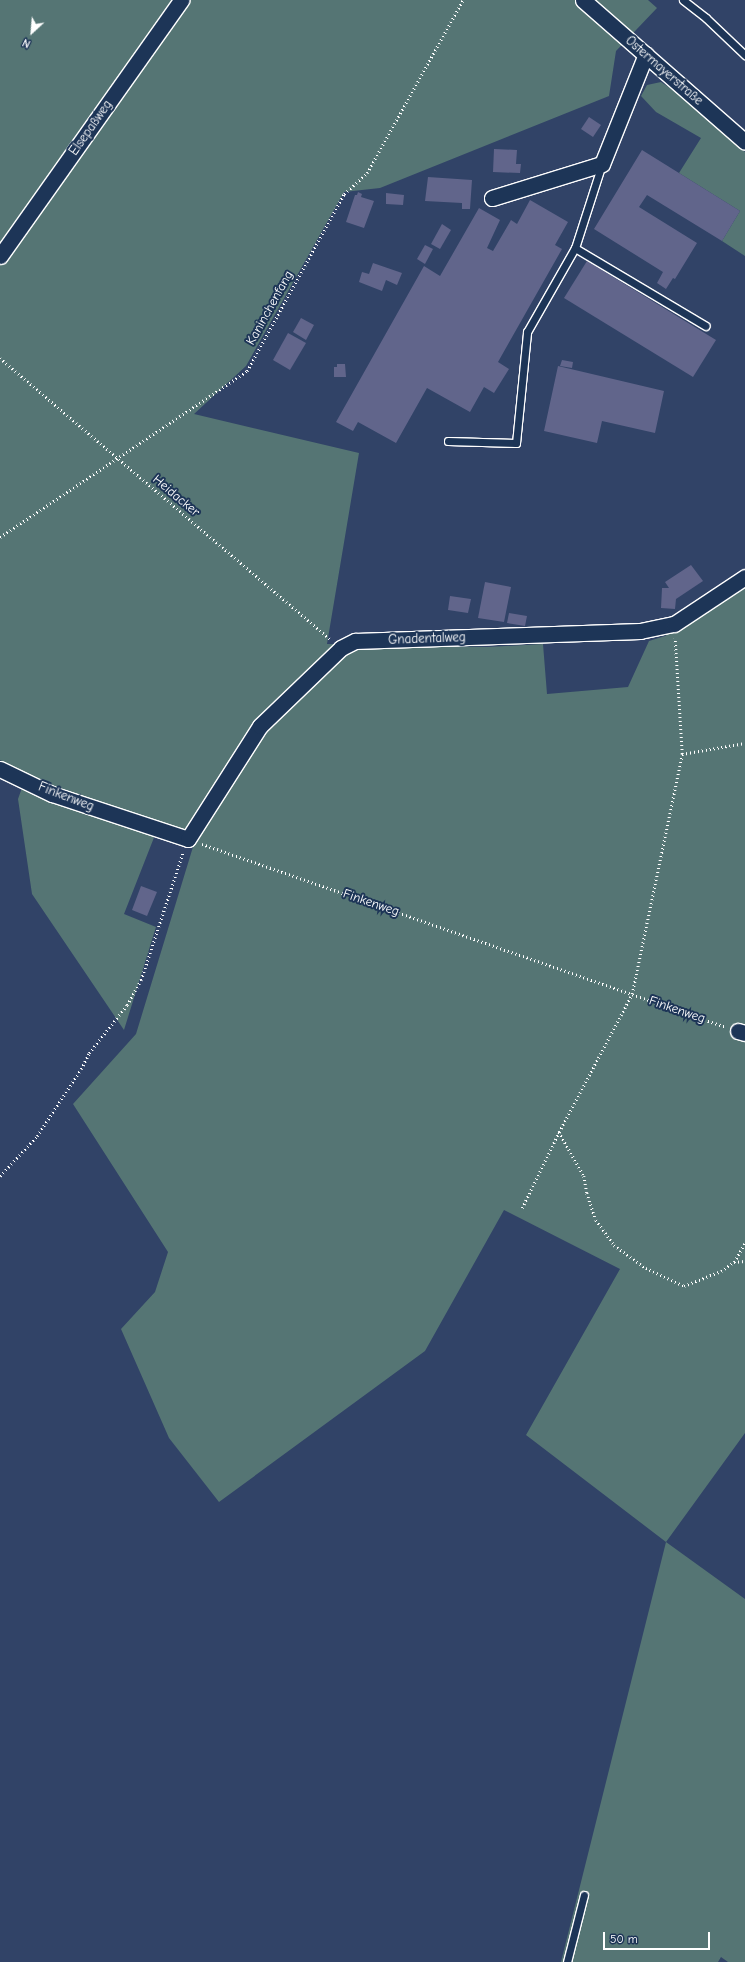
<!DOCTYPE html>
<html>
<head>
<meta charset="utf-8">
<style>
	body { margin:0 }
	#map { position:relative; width:745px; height:1962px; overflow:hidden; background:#314367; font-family:"Comic Neue",sans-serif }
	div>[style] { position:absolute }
	.green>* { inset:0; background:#557574 }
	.building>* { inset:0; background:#61658b }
	.path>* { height:2.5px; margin-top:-1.25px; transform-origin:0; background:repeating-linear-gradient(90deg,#fff 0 1px,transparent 0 4px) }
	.roads { filter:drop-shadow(1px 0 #fff) drop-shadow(-1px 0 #fff) drop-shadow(0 1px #fff) drop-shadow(0 -1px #fff) }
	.lane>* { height:7px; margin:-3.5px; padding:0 3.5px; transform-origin:3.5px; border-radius:3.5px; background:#1d3557 }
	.street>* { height:15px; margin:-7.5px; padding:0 7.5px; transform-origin:7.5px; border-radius:7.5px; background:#1d3557 }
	span { translate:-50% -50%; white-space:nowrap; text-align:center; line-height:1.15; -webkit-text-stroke:4px #1d3557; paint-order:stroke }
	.street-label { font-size:13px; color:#fff }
	.north { position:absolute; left:12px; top:12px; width:40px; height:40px; -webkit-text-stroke:3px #1d3557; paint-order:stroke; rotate:206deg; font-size:11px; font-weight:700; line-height:16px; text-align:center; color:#fff }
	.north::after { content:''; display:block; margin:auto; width:14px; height:18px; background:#fff; clip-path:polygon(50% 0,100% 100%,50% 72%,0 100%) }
	.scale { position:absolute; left:603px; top:1932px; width:107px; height:18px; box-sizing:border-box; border:2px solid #fff; border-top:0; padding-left:5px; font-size:12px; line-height:14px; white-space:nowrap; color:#fff; -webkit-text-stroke:3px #1d3557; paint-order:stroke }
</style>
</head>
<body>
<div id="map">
	<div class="green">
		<div style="clip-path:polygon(0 0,648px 0,657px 8px,616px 51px,609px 96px,380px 188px,344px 192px,246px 366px,194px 414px,359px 453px,327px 644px,487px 647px,543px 644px,547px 694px,628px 687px,649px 641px,665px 636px,745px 586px,745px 1433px,666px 1542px,745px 1599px,745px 1962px,728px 1962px,721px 1957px,718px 1962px,561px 1962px,666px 1542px,526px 1435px,620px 1269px,504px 1210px,425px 1351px,219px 1502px,169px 1438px,121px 1329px,155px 1292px,168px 1252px,73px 1104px,136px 1034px,196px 837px,47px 784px,0 760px)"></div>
		<div style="clip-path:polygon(661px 82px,679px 94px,745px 152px,745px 256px,722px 241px,740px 211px,679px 173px,701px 138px,656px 112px,641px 96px,647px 85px)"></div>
		<div style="clip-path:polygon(23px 785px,155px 835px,124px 914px,156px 927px,124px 1030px,32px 894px,18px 799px)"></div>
	</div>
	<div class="building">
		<div style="clip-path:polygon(589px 117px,601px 125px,593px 137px,581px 129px)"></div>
		<div style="clip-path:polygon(494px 149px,517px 150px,516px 164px,521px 164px,520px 173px,493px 172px)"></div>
		<div style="clip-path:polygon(642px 150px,740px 211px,722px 241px,647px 195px,639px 207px,697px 243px,675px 279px,673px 278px,666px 289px,657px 283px,663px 272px,594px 229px)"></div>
		<div style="clip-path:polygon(428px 177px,472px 180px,470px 209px,462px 209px,462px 203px,425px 201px)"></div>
		<div style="clip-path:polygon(358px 192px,362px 194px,361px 197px,374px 201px,364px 228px,346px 222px,355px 195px,357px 195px)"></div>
		<div style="clip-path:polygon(386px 193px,404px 195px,403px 205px,386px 204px)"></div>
		<div style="clip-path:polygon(530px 200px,568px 222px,555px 245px,562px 249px,498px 362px,509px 369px,494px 393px,484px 387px,470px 412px,427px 388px,396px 443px,358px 422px,353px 431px,336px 422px,424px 266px,440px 276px,479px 208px,500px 220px,487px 248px,493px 251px,511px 220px,517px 224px)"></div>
		<div style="clip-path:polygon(442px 224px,451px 230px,440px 249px,431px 244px)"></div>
		<div style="clip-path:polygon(425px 245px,433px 249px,425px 264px,417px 259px)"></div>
		<div style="clip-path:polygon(587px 261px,716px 340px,693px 377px,564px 298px)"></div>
		<div style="clip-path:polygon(373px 263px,402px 273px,397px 285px,386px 280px,382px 291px,359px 282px,362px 272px,369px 274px)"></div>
		<div style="clip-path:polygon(301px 318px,314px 325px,306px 340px,293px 332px)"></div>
		<div style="clip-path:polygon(288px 333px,306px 343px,290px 370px,273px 360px)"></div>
		<div style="clip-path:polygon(562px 360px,573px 362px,572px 368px,560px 366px)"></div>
		<div style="clip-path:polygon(337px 364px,345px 364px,346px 377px,334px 377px,334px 367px,337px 367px)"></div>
		<div style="clip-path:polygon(558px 366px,664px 391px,655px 433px,602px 421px,597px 443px,544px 431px)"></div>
		<div style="clip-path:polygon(691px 565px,703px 581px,676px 599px,675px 609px,661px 608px,662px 588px,669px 588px,665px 582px)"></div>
		<div style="clip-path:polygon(485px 582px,511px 587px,504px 622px,478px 618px)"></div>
		<div style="clip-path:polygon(450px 596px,471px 599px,468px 613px,448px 610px)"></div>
		<div style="clip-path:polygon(509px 613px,527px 616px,525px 626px,507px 623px)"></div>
		<div style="clip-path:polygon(141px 886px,157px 892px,147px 916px,132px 910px)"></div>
	</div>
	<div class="path">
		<div style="left:0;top:358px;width:433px;rotate:40.4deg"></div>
		<div style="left:0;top:537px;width:298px;rotate:-33.9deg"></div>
		<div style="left:247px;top:371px;width:202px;rotate:-61.3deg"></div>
		<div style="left:344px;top:194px;width:31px;rotate:-42deg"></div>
		<div style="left:367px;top:173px;width:198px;rotate:-61deg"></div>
		<div style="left:682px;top:754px;width:64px;rotate:-9.9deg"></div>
		<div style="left:202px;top:844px;width:555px;rotate:19.25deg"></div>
		<div style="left:559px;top:1132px;width:51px;rotate:60.4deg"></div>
		<div style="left:584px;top:1176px;width:17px;rotate:80deg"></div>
		<div style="left:587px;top:1193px;width:28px;rotate:72deg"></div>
		<div style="left:596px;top:1220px;width:31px;rotate:54deg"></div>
		<div style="left:614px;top:1245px;width:39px;rotate:36deg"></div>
		<div style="left:646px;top:1268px;width:42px;rotate:25.3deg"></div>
		<div style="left:684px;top:1286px;width:40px;rotate:-22deg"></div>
		<div style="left:721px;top:1271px;width:16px;rotate:-35deg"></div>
		<div style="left:734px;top:1262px;width:22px;rotate:-60deg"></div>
		<div style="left:0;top:1176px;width:54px;rotate:-47.2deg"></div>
		<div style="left:37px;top:1136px;width:80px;rotate:-56.7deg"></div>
		<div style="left:81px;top:1069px;width:18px;rotate:-63deg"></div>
		<div style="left:89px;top:1053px;width:61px;rotate:-51.6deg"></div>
		<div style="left:127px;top:1005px;width:29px;rotate:-61deg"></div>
		<div style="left:141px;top:980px;width:135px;rotate:-71.8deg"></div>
		<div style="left:522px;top:1208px;width:85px;rotate:-64deg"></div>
		<div style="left:559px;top:1132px;width:156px;rotate:-62.1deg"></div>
		<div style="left:632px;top:994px;width:245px;rotate:-78.2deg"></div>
		<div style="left:682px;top:754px;width:116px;rotate:-93.5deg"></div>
		<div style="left:734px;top:1262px;width:11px;rotate:-5deg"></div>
	</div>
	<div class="roads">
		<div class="lane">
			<div style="left:683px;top:0;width:29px;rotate:38deg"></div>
			<div style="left:706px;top:18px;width:54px;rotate:43.5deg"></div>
			<div style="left:575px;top:248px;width:152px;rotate:30.8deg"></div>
			<div style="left:448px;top:441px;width:68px;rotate:1.7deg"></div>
			<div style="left:516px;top:443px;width:112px;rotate:-84.3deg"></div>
			<div style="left:527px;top:332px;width:97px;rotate:-60.3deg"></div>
			<div style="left:575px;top:248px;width:88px;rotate:-72.2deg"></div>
			<div style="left:567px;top:1962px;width:69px;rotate:-75.8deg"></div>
		</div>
		<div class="street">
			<div style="left:583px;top:0;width:215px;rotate:41.2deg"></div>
			<div style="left:492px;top:198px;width:115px;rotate:-17.2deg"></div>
			<div style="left:602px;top:164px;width:118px;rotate:-68.2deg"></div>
			<div style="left:0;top:256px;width:314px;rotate:-54.7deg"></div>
			<div style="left:0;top:769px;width:58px;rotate:25.7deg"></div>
			<div style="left:52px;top:794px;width:143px;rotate:18.3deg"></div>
			<div style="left:188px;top:839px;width:134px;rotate:-57.5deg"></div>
			<div style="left:260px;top:726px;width:112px;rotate:-43.9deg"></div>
			<div style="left:341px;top:648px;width:16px;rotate:-27deg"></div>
			<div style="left:355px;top:641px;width:285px;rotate:-2deg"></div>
			<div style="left:640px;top:631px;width:35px;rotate:-12deg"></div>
			<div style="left:674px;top:624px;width:85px;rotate:-33.5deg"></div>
			<div style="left:738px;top:1031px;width:7px;rotate:16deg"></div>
		</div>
	</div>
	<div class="street-label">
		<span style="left:664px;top:71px;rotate:41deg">Ostermayerstraße</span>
		<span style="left:91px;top:128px;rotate:-55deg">Elsepaßweg</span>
		<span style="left:270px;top:308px;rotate:-61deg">Kaninchenfang</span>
		<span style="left:176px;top:496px;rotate:40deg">Heidacker</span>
		<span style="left:427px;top:639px;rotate:-2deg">Gnadentalweg</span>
		<span style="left:66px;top:797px;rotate:21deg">Finkenweg</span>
		<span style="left:371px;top:903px;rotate:19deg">Finkenweg</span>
		<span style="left:677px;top:1010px;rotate:19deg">Finkenweg</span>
	</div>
	<div class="north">N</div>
	<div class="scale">50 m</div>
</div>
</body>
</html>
